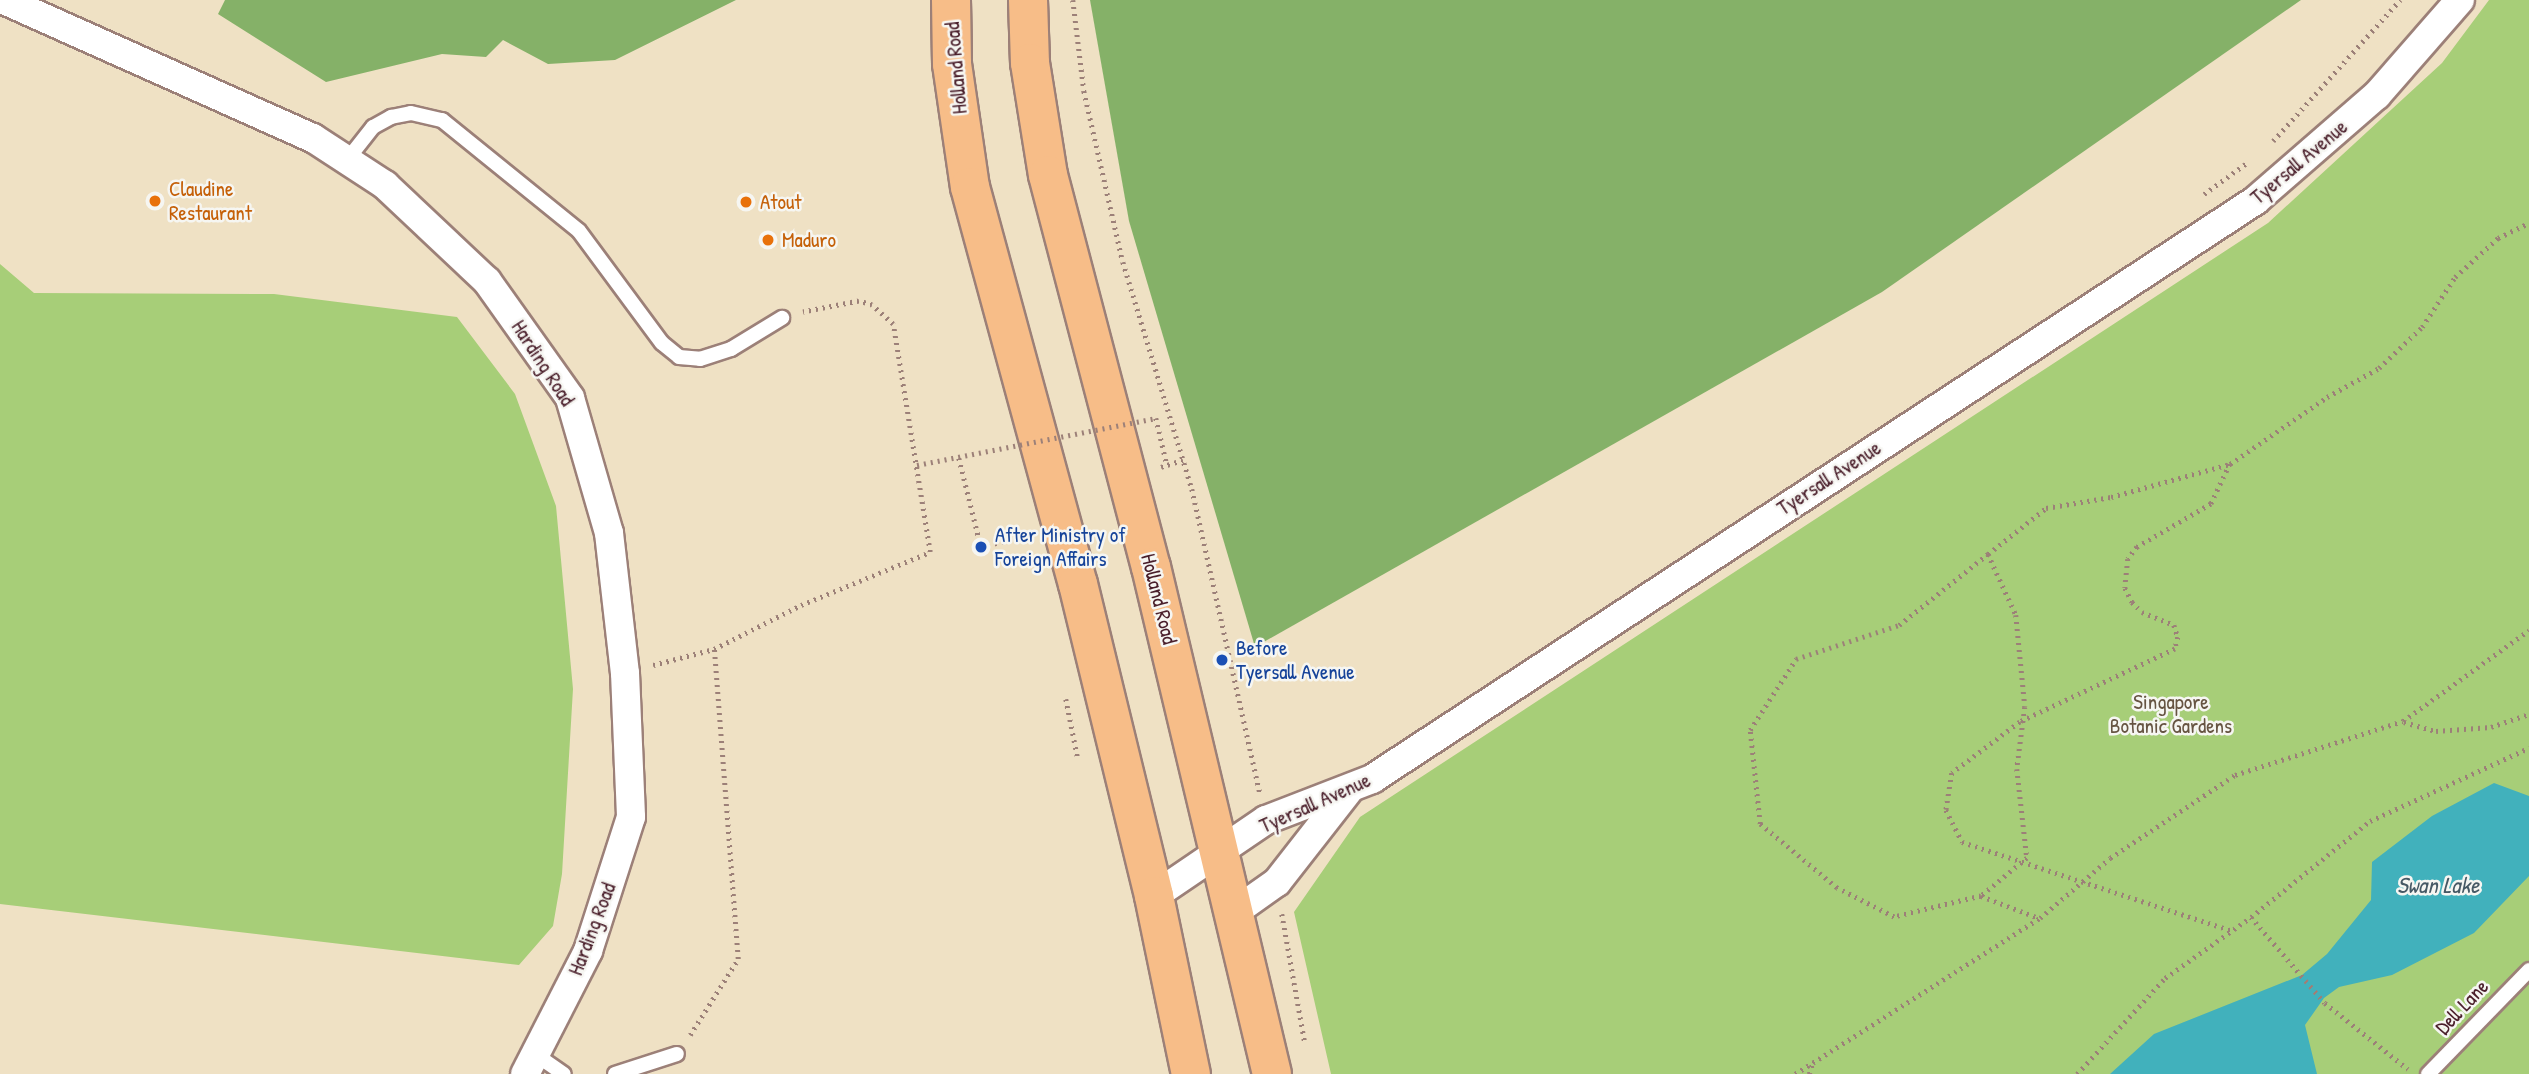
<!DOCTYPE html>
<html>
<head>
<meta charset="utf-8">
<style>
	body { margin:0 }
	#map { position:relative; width:2529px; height:1074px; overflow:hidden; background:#efe1c4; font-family:"Patrick Hand",sans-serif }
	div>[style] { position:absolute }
	.green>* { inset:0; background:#a7ce78 }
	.forest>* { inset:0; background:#85b168 }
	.water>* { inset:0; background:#41b1bc }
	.path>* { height:4.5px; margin-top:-2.25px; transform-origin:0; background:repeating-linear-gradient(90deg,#9c8078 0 2px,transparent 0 7px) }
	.roads { filter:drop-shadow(2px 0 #9c8078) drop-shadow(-2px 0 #9c8078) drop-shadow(0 2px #9c8078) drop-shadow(0 -2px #9c8078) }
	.service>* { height:14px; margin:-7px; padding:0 7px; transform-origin:7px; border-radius:7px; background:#fff }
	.minor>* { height:28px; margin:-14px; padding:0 14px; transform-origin:14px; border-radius:14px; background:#fff }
	.primary>* { height:38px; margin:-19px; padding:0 19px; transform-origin:19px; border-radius:19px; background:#f7bd88 }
	.path-bridge>* { height:4.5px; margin-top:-2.25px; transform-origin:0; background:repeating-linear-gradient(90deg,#9c8078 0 2px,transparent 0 7px) }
	.dots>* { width:19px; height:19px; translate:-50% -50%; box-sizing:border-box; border:4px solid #f6f6f2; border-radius:50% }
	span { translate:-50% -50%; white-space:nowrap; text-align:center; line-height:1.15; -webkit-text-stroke:5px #f6f6f2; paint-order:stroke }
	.street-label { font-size:21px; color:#4a1f2b }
	.food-label { font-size:21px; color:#c56008 }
	.left { translate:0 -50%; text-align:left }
	.transit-label { font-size:21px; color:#164399 }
	.park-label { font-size:21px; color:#665442 }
	.water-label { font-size:23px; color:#465965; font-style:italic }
</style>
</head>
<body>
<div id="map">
	<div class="green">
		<div style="clip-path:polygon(2489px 0,2529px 0,2529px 1074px,1331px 1074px,1294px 912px,1360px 817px,2268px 223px,2442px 63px)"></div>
		<div style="clip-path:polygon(0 264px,34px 293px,274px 294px,457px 317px,515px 394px,556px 506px,573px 689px,562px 874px,553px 926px,519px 965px,0 904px)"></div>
	</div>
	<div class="forest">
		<div style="clip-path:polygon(225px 0,736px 0,615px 60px,548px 64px,503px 40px,486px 57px,442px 54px,326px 82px,218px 14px)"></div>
		<div style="clip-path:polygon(1090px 0,2301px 0,1882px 292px,1255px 647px,1129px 221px)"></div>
	</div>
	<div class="water">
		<div style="clip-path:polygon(2494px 783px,2529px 796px,2529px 876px,2474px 933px,2392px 975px,2339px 987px,2324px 998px,2305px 1025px,2317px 1074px,2110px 1074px,2154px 1034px,2302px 975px,2327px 954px,2371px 900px,2372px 862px,2432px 816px)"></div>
	</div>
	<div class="path">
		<div style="left:1073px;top:0;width:92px;rotate:83.1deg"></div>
		<div style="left:1084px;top:91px;width:175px;rotate:77.2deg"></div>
		<div style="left:1123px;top:262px;width:237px;rotate:73.1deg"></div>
		<div style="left:1192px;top:489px;width:311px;rotate:77.4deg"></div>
		<div style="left:2273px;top:141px;width:190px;rotate:-48deg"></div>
		<div style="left:2204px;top:194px;width:54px;rotate:-36deg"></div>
		<div style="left:1156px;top:418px;width:48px;rotate:76.8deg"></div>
		<div style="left:959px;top:458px;width:92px;rotate:76.1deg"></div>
		<div style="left:981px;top:547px;width:51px;rotate:-14.9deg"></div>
		<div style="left:2230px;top:464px;width:44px;rotate:115.4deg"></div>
		<div style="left:2211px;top:504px;width:86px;rotate:149.8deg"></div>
		<div style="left:2137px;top:547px;width:15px;rotate:127deg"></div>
		<div style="left:2128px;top:559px;width:29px;rotate:96deg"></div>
		<div style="left:2125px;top:588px;width:16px;rotate:63deg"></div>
		<div style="left:2132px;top:602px;width:14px;rotate:45deg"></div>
		<div style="left:2142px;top:612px;width:35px;rotate:22deg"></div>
		<div style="left:2174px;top:625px;width:13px;rotate:72deg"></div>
		<div style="left:2178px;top:637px;width:12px;rotate:104deg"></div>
		<div style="left:2175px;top:649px;width:171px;rotate:154.8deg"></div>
		<div style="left:2020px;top:722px;width:85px;rotate:143.1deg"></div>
		<div style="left:1952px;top:773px;width:37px;rotate:99deg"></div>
		<div style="left:1946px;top:810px;width:36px;rotate:63deg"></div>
		<div style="left:1962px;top:842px;width:284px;rotate:18.2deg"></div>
		<div style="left:1161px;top:467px;width:23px;rotate:-18deg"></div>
		<div style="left:2111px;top:497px;width:123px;rotate:-15.5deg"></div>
		<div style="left:2230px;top:464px;width:118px;rotate:-34.6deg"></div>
		<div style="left:2327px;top:397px;width:60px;rotate:-29.1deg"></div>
		<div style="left:2379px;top:368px;width:59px;rotate:-43.6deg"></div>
		<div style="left:2422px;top:327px;width:60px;rotate:-56.6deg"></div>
		<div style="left:2455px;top:277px;width:58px;rotate:-42.2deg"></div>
		<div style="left:2498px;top:238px;width:34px;rotate:-26deg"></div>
		<div style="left:653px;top:665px;width:63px;rotate:-14.7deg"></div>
		<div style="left:714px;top:649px;width:97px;rotate:-26.8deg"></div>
		<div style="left:801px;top:605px;width:139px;rotate:-22.3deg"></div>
		<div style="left:930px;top:552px;width:231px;rotate:-99.2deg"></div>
		<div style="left:893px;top:324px;width:28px;rotate:-138deg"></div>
		<div style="left:872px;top:305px;width:14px;rotate:-163deg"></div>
		<div style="left:859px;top:301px;width:57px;rotate:168.9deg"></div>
		<div style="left:1066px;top:699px;width:61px;rotate:78.7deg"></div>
		<div style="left:2404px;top:722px;width:33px;rotate:16deg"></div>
		<div style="left:2436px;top:731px;width:55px;rotate:-4.2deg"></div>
		<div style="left:2491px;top:727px;width:40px;rotate:-18.9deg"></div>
		<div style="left:1981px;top:896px;width:62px;rotate:20.8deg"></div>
		<div style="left:1282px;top:914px;width:131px;rotate:79.9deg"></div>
		<div style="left:2251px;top:917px;width:113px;rotate:49.3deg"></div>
		<div style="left:2325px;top:1003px;width:106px;rotate:38.5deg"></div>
		<div style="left:690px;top:1035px;width:90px;rotate:-57.7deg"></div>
		<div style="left:738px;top:959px;width:311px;rotate:-94.4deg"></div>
		<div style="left:1795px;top:1074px;width:290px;rotate:-32.5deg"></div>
		<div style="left:2040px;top:918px;width:92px;rotate:-40.6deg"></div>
		<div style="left:2110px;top:858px;width:150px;rotate:-33.6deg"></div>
		<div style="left:2235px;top:775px;width:176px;rotate:-17.8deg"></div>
		<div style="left:2403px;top:721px;width:155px;rotate:-35.8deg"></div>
		<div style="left:1809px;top:1074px;width:13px;rotate:-72deg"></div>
		<div style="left:2077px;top:1074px;width:130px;rotate:-47.5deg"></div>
		<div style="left:2165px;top:978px;width:105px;rotate:-35.3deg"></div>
		<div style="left:2251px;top:917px;width:153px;rotate:-38.9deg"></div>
		<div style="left:2370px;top:821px;width:175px;rotate:-24.7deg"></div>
	</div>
	<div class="roads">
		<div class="service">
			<div style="left:347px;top:160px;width:42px;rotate:-51.8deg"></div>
			<div style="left:373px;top:127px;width:21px;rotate:-29deg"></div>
			<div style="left:391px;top:117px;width:20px;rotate:-11deg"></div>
			<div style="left:411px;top:113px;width:32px;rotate:13deg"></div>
			<div style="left:442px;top:120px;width:176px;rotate:39deg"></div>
			<div style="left:579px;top:231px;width:139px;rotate:53.5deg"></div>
			<div style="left:662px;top:343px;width:22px;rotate:39deg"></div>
			<div style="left:679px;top:357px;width:21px;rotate:5deg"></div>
			<div style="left:700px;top:359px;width:33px;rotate:-18deg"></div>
			<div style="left:731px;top:349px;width:60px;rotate:-31.3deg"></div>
			<div style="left:535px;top:1054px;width:35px;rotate:35deg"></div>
			<div style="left:615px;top:1074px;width:65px;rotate:-17.9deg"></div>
			<div style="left:2428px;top:1074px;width:145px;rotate:-45.8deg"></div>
		</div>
		<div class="minor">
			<div style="left:4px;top:0;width:338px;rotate:24.1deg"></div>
			<div style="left:313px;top:138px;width:86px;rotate:33.1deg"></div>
			<div style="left:385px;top:185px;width:140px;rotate:43.3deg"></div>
			<div style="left:487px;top:281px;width:143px;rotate:54.6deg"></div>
			<div style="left:570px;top:398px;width:141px;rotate:73.9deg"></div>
			<div style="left:609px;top:533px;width:141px;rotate:83.5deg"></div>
			<div style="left:625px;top:673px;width:144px;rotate:87.6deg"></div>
			<div style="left:631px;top:817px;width:141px;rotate:107.8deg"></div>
			<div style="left:588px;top:951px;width:138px;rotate:117.1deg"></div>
			<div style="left:1154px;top:896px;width:135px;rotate:-34.2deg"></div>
			<div style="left:1266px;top:820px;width:114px;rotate:-21.1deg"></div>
			<div style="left:1372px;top:779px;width:1057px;rotate:-33.22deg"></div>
			<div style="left:2256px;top:200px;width:160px;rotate:-41deg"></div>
			<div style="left:2377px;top:95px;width:126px;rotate:-48.9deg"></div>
			<div style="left:1236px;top:911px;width:50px;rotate:-35.3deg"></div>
			<div style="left:1277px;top:882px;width:117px;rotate:-52deg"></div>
		</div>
		<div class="primary">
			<div style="left:951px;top:0;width:64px;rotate:89.1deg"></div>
			<div style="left:952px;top:64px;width:124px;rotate:81.7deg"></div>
			<div style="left:970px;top:187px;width:411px;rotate:74.8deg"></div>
			<div style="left:1078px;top:584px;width:321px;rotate:76.3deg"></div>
			<div style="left:1154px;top:896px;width:182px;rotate:78.3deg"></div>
			<div style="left:1028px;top:0;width:63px;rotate:88.2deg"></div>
			<div style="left:1030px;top:63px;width:113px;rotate:80.9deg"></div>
			<div style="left:1048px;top:175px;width:405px;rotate:75.3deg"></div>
			<div style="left:1151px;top:567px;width:521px;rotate:76.58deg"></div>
		</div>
	</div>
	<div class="path-bridge">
		<div style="left:917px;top:465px;width:244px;rotate:-11.1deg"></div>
		<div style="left:1988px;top:554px;width:67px;rotate:65.3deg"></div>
		<div style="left:2016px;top:615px;width:92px;rotate:84.4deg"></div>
		<div style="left:2025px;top:707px;width:63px;rotate:97.4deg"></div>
		<div style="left:2017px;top:769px;width:90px;rotate:83.6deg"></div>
		<div style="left:2027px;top:858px;width:60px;rotate:140.4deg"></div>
		<div style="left:1981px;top:896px;width:89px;rotate:166.4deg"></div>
		<div style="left:1894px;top:917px;width:64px;rotate:-153deg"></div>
		<div style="left:1837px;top:888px;width:100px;rotate:-140.3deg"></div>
		<div style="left:1760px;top:824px;width:95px;rotate:-96.1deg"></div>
		<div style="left:1750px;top:730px;width:85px;rotate:-57.1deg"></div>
		<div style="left:1796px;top:659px;width:108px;rotate:-18.3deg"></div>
		<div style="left:1899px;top:625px;width:114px;rotate:-38.6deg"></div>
		<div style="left:1988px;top:554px;width:74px;rotate:-38.4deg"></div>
		<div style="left:2046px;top:508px;width:66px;rotate:-9.6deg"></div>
	</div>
	<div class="dots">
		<div style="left:155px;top:201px;background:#e8710a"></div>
		<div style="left:746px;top:202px;background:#e8710a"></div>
		<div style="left:768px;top:240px;background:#e8710a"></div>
		<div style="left:981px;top:547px;background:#1a4fb4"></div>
		<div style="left:1222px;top:660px;background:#1a4fb4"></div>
	</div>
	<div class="street-label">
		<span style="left:956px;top:68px;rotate:-95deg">Holland Road</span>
		<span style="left:2299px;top:162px;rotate:-40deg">Tyersall Avenue</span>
		<span style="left:543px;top:363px;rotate:57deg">Harding Road</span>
		<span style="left:1829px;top:478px;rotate:-33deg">Tyersall Avenue</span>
		<span style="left:1159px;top:599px;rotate:76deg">Holland Road</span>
		<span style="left:1315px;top:803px;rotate:-24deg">Tyersall Avenue</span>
		<span style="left:592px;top:929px;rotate:-69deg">Harding Road</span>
		<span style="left:2462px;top:1007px;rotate:-47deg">Dell Lane</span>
	</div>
	<div class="food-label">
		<span class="left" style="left:169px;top:201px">Claudine<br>Restaurant</span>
		<span class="left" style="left:760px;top:202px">Atout</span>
		<span class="left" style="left:782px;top:240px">Maduro</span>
	</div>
	<div class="transit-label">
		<span class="left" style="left:995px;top:547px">After Ministry of<br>Foreign Affairs</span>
		<span class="left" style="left:1236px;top:660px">Before<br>Tyersall Avenue</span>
	</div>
	<div class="park-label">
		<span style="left:2171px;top:714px">Singapore<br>Botanic Gardens</span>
	</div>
	<div class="water-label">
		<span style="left:2438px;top:885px">Swan Lake</span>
	</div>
</div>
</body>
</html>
